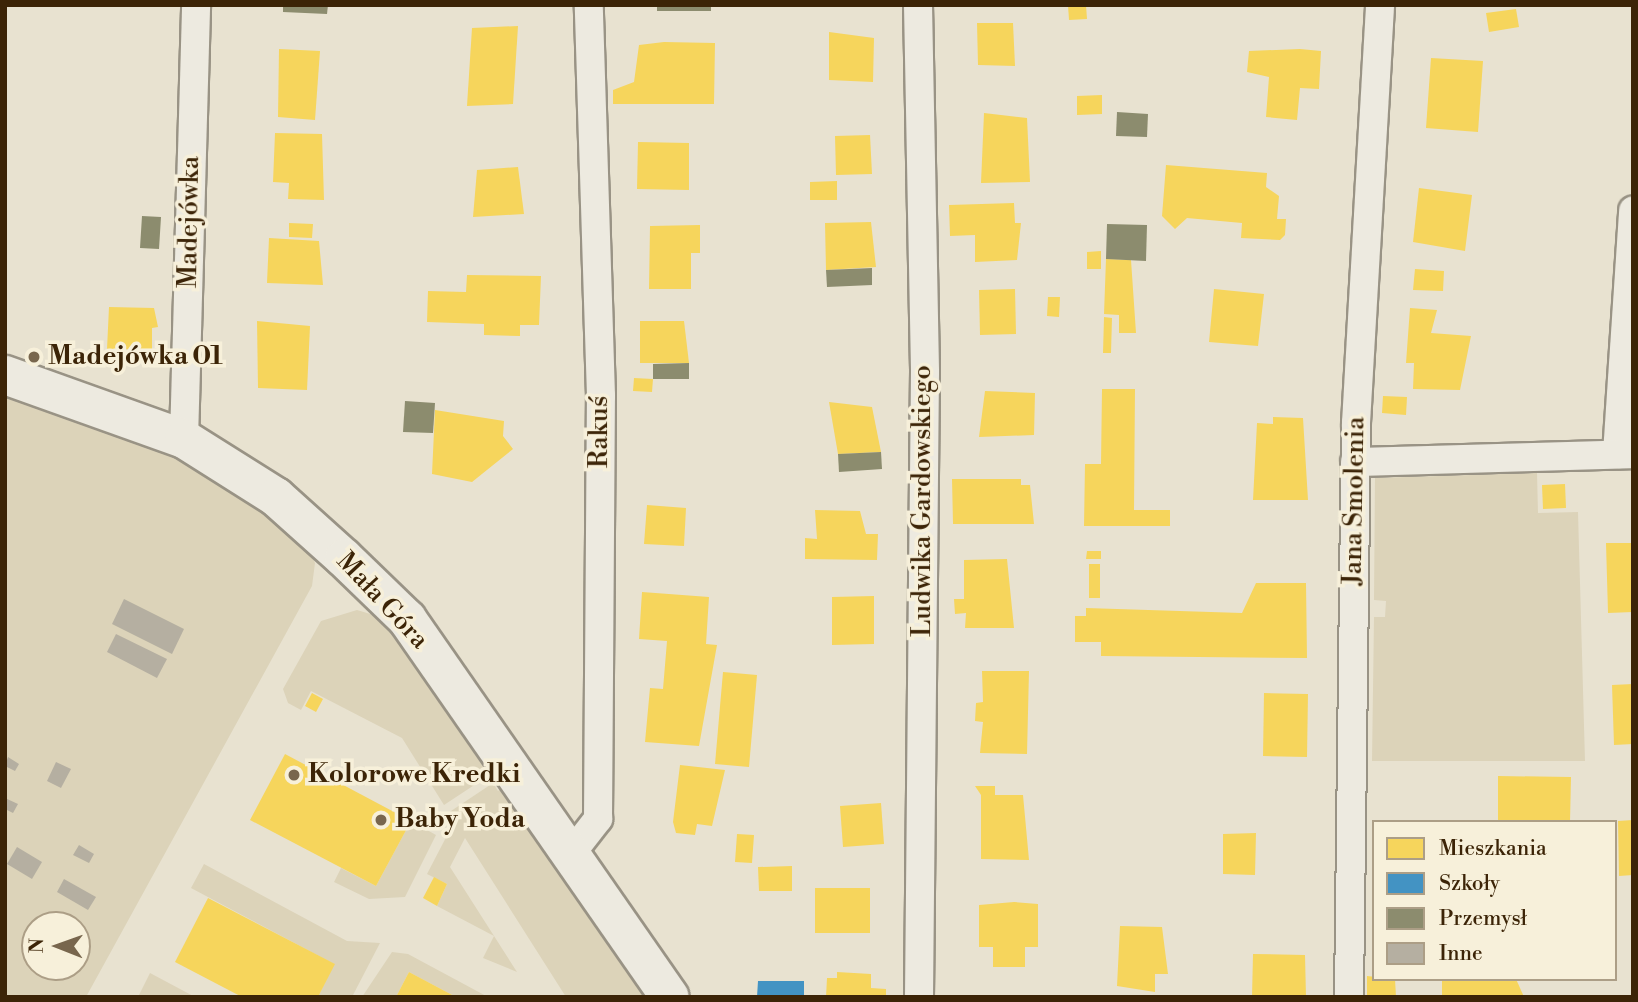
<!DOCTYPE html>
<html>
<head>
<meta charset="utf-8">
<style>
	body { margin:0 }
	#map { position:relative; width:1638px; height:1002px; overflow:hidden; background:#e8e2d0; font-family:"Libre Bodoni",serif }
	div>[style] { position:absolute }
	.green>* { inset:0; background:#dcd3b9 }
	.homes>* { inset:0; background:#f6d55c }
	.schools>* { inset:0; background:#4393c3 }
	.industry>* { inset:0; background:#8c8c6e }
	.building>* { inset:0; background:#b5afa1 }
	.roads { filter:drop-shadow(2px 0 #999385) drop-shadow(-2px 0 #999385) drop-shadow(0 2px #999385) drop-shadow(0 -2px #999385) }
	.street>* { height:28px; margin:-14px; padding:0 14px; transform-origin:14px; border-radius:14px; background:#edeae0 }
	.secondary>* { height:38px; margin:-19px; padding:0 19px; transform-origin:19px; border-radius:19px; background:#edeae0 }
	.dots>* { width:19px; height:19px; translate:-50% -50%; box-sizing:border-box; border:4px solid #f7f0da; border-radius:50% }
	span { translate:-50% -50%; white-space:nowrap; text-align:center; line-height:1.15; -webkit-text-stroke:7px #f7f0da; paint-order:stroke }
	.street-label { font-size:26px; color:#3c2407 }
	.poi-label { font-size:26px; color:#3c2407; font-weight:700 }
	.left { translate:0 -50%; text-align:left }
	.frame { position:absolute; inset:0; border:7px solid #3c2407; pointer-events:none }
	.legend { position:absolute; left:1372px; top:820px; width:245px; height:161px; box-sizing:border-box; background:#f7f0da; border:2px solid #ac9e86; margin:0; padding:9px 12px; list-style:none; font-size:21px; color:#3c2407 }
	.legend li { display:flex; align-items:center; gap:14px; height:35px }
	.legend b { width:35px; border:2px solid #ac9e86 }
	.north { position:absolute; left:21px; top:911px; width:70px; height:70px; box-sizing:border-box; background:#f7f0da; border:2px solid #ac9e86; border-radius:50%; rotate:271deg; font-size:19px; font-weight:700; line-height:28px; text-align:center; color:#3c2407 }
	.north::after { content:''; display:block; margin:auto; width:24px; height:32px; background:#78664d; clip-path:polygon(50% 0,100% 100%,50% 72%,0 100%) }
</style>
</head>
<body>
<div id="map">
	<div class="green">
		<div style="clip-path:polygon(evenodd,5px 389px,206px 470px,272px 514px,307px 545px,315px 563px,312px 586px,86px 997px,5px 997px,5px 389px,35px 925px,77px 925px,77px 967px,35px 967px,35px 925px)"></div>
		<div style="clip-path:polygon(1537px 473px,1538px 513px,1578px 512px,1585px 761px,1372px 761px,1374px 617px,1385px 617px,1386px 601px,1374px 600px,1375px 478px)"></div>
		<div style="clip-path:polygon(357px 610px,377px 616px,399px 634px,489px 764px,488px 776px,444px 805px,402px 738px,311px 691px,301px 710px,288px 703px,283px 689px,321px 621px)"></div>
		<div style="clip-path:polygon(493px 783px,498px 791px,506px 785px,649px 997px,566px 997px,465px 838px,450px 867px,517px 972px,483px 958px,494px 936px,437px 906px,447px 884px,427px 874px,454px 822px,448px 813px)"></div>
		<div style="clip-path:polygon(411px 821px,436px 835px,405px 897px,369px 899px,334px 882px,341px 868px,376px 886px)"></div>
		<div style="clip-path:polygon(204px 864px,347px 941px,380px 943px,352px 997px,318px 997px,334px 964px,191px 888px)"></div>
		<div style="clip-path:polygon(392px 952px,408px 954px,488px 997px,456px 997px,409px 972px,396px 997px,362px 997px)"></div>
		<div style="clip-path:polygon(150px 973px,195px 997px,138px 997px)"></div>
	</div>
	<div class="homes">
		<div style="clip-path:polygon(1068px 5px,1086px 5px,1087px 19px,1069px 20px)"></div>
		<div style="clip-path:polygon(1516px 9px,1519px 27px,1489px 32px,1486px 13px)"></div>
		<div style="clip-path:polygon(977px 23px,1013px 23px,1015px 66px,978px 65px)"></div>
		<div style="clip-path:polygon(518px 26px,513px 104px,467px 106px,472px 28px)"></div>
		<div style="clip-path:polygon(829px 32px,874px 38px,873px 82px,829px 80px)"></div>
		<div style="clip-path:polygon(664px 42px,715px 43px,714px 104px,613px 104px,613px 90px,634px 82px,639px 45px)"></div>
		<div style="clip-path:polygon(279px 49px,320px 51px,315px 120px,278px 117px)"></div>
		<div style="clip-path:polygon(1300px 49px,1321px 51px,1319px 89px,1300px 88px,1297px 120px,1266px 117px,1269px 77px,1247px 72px,1249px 51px)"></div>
		<div style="clip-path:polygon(1431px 58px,1483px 61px,1478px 132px,1426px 128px)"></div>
		<div style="clip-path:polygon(1102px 95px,1102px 114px,1077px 115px,1077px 96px)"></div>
		<div style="clip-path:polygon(984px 113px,1027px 118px,1030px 182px,981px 183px)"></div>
		<div style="clip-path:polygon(275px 133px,322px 134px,324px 200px,288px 199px,289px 183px,273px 182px)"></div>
		<div style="clip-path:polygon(870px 135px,872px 174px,836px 175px,835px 136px)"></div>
		<div style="clip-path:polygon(638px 142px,689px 143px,689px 190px,637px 189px)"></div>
		<div style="clip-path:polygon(1166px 165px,1267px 173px,1266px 187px,1279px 196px,1277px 219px,1286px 219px,1285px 235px,1280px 240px,1241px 238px,1242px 223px,1187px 218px,1175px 229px,1162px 216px)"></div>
		<div style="clip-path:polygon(518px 167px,524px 214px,473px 217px,477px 170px)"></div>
		<div style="clip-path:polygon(837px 181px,837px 200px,810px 200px,810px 182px)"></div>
		<div style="clip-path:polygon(1419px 188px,1472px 195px,1465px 251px,1413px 242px)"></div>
		<div style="clip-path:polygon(1014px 203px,1015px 223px,1021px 223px,1017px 260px,975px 262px,975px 235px,950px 236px,949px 205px)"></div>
		<div style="clip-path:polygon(871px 222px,876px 267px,826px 270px,825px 223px)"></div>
		<div style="clip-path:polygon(289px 223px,313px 224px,312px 238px,289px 237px)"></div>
		<div style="clip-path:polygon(700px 225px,700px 253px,691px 253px,691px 289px,649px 289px,650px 226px)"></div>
		<div style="clip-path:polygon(269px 238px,319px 241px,323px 285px,267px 283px)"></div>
		<div style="clip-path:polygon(1101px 251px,1101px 269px,1087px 269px,1087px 252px)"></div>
		<div style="clip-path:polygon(1106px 259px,1131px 260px,1136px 333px,1119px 333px,1119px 315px,1104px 314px)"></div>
		<div style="clip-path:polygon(1415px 269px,1444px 271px,1443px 291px,1413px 290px)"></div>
		<div style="clip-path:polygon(467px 275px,541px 276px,539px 325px,520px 325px,520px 336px,484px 335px,484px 324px,427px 322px,428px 291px,466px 292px)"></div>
		<div style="clip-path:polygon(1015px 289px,1016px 334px,980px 335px,979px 290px)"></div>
		<div style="clip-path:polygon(1214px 289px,1264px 294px,1258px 346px,1209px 342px)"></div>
		<div style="clip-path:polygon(1048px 297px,1060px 297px,1059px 317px,1047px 316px)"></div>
		<div style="clip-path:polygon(109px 307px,154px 308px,158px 327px,152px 328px,152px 350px,107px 349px)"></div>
		<div style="clip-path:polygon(1410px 308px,1437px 310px,1431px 333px,1471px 336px,1460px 390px,1413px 389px,1414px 363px,1406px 363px)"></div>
		<div style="clip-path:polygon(1104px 317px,1112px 318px,1111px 353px,1103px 353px)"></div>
		<div style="clip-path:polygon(257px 321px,310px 326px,307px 390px,258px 388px)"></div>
		<div style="clip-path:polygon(640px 321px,684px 321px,689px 363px,640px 363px)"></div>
		<div style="clip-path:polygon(634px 378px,653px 379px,652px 392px,633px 391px)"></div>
		<div style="clip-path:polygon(1102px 389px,1135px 389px,1134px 510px,1170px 510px,1170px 526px,1084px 526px,1085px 464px,1101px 464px)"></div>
		<div style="clip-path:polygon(985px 391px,1035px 393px,1034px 435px,979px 437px)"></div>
		<div style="clip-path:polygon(1383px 396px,1407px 397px,1406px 415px,1382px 413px)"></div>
		<div style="clip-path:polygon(829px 402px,872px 407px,881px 452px,838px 454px)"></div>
		<div style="clip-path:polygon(435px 410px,504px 421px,503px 436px,513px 449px,472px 482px,432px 474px)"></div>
		<div style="clip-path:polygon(1273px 417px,1303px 418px,1308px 500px,1253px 500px,1257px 423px,1273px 424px)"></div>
		<div style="clip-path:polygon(952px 479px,1021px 479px,1021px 485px,1030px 485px,1034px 524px,953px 524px)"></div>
		<div style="clip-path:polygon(1565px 484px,1566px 508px,1543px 509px,1542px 485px)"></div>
		<div style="clip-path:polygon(647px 505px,686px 508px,684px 546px,644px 544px)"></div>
		<div style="clip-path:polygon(815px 510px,860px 511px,866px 534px,878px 534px,877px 560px,805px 559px,805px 538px,817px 539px)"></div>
		<div style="clip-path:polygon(1606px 543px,1633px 543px,1633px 612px,1608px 613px)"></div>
		<div style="clip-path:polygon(1087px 551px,1101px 551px,1101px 559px,1086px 559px)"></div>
		<div style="clip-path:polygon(1007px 559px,1014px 628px,965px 628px,966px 613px,955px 614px,954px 599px,964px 599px,964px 560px)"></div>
		<div style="clip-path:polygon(1089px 564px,1100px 564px,1100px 598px,1089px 598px)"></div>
		<div style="clip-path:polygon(1256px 583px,1306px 583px,1307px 658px,1101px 656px,1101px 642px,1075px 642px,1075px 616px,1086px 616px,1086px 608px,1242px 613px)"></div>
		<div style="clip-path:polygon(642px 592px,709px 597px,706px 644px,717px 645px,699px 746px,645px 742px,650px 688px,663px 689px,667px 641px,639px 639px)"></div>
		<div style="clip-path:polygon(874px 596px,874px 644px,832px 645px,832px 597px)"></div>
		<div style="clip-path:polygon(982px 671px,1029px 671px,1027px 754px,980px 753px,983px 722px,975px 721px,976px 703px,983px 702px)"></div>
		<div style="clip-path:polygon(723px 672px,757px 675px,749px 767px,715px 764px)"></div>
		<div style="clip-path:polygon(1633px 684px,1633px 744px,1614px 745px,1612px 685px)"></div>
		<div style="clip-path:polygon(312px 693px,323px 699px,316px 712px,305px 706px)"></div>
		<div style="clip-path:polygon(1264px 693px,1308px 694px,1307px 757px,1263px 756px)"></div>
		<div style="clip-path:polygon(285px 754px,411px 821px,376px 886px,250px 820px)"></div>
		<div style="clip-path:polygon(680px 765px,725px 770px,712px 826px,697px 824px,695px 835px,676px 833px,673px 822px)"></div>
		<div style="clip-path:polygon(1498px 776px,1571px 777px,1570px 822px,1498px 822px)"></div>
		<div style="clip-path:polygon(975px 786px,995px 786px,995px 795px,1023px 795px,1029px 860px,981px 859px,981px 795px)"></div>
		<div style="clip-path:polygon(881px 803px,884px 844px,843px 847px,840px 806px)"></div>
		<div style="clip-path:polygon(1633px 820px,1633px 875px,1619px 876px,1618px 821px)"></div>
		<div style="clip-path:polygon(1256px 833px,1255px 875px,1223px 874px,1223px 834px)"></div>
		<div style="clip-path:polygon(737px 834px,754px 835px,752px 863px,735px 862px)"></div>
		<div style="clip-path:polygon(792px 866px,792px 891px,759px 891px,758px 867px)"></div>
		<div style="clip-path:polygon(434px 877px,447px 884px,437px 906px,423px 898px)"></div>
		<div style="clip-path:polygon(815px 888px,870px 888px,870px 933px,815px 933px)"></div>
		<div style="clip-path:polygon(208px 898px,335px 964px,318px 997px,242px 997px,175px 962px)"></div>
		<div style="clip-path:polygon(1014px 902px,1038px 904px,1038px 947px,1025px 947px,1025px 967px,993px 967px,993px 947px,979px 947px,979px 905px)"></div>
		<div style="clip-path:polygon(1120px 926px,1162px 927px,1168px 974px,1155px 974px,1155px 992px,1117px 986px)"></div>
		<div style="clip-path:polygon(1253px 954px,1305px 955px,1306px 997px,1252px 997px)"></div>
		<div style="clip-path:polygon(409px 972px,456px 997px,396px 997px)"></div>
		<div style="clip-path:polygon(837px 972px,871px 974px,871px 988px,886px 989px,886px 997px,826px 997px,827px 978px,837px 978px)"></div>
		<div style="clip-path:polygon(1367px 976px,1395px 979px,1396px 997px,1367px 997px)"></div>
		<div style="clip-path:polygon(1442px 979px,1516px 979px,1524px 997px,1442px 997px)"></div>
	</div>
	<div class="schools">
		<div style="clip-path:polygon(758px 981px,804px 981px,804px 997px,757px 997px)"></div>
	</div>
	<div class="industry">
		<div style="clip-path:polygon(283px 5px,328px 5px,327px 14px,283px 12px)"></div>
		<div style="clip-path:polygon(657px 5px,711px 5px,711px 11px,657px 11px)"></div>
		<div style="clip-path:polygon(1117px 112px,1148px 114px,1147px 137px,1116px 136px)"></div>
		<div style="clip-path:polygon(142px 216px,161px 217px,159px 249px,140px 248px)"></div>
		<div style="clip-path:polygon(1107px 224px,1147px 225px,1146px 261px,1106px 259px)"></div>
		<div style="clip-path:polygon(872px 268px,872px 285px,827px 287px,826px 270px)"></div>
		<div style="clip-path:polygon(689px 363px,689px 379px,653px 379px,653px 364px)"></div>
		<div style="clip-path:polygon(405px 401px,435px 403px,433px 433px,403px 432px)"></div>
		<div style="clip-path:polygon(881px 452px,882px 469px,839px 472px,838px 454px)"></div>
	</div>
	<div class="building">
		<div style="clip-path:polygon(124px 599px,184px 629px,172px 654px,112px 624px)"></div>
		<div style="clip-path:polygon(116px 634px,167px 659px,157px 678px,107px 652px)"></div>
		<div style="clip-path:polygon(8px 757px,19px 764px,15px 771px,5px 766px)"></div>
		<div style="clip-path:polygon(56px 762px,71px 769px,61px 788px,47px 781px)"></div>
		<div style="clip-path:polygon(5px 798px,18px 804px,13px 813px,5px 809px)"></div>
		<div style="clip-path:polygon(79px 845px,94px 854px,89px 863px,73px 855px)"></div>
		<div style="clip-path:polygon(17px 847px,42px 862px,32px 879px,7px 864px)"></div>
		<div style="clip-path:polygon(64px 879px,96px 897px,88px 910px,57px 892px)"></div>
		<div style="clip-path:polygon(46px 967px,57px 973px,54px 979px,43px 973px)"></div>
	</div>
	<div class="roads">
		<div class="street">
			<div style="left:918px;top:5px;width:367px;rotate:88.9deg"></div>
			<div style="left:925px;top:372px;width:625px;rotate:90.55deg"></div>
			<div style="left:184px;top:439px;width:434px;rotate:-88.4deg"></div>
			<div style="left:1617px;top:454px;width:244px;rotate:-86.2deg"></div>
			<div style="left:1355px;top:462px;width:278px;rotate:-1.6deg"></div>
			<div style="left:573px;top:851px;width:41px;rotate:-52deg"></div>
			<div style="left:598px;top:819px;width:423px;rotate:-89.6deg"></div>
			<div style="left:601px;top:396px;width:391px;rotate:-91.8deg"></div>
			<div style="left:1349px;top:997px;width:574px;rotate:-89.3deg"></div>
			<div style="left:1356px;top:423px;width:419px;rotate:-86.7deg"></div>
		</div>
		<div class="secondary">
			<div style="left:5px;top:375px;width:190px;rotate:19.7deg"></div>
			<div style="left:184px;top:439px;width:109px;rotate:32.2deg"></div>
			<div style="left:276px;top:497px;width:91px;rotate:41.9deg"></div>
			<div style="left:344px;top:558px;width:88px;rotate:44.1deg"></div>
			<div style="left:407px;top:619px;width:460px;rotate:55.2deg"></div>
		</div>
	</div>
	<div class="dots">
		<div style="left:34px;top:357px;background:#78664d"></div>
		<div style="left:294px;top:775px;background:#78664d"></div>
		<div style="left:381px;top:820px;background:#78664d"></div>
	</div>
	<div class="street-label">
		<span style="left:190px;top:222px;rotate:-89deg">Madejówka</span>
		<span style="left:600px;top:432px;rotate:-90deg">Rakuś</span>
		<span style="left:923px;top:501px;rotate:-90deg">Ludwika Gardowskiego</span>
		<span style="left:1355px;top:501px;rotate:-89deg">Jana Smolenia</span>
		<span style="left:382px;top:601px;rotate:47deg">Mała Góra</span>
	</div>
	<div class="poi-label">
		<span class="left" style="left:48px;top:357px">Madejówka 01</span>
		<span class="left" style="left:308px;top:775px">Kolorowe Kredki</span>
		<span class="left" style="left:395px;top:820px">Baby Yoda</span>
	</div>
	<div class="frame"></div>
	<ul class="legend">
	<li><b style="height:19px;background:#f6d55c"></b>Mieszkania</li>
	<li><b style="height:19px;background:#4393c3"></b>Szkoły</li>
	<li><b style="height:19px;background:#8c8c6e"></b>Przemysł</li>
	<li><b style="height:19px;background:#b5afa1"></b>Inne</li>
	</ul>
	<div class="north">N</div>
</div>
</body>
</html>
